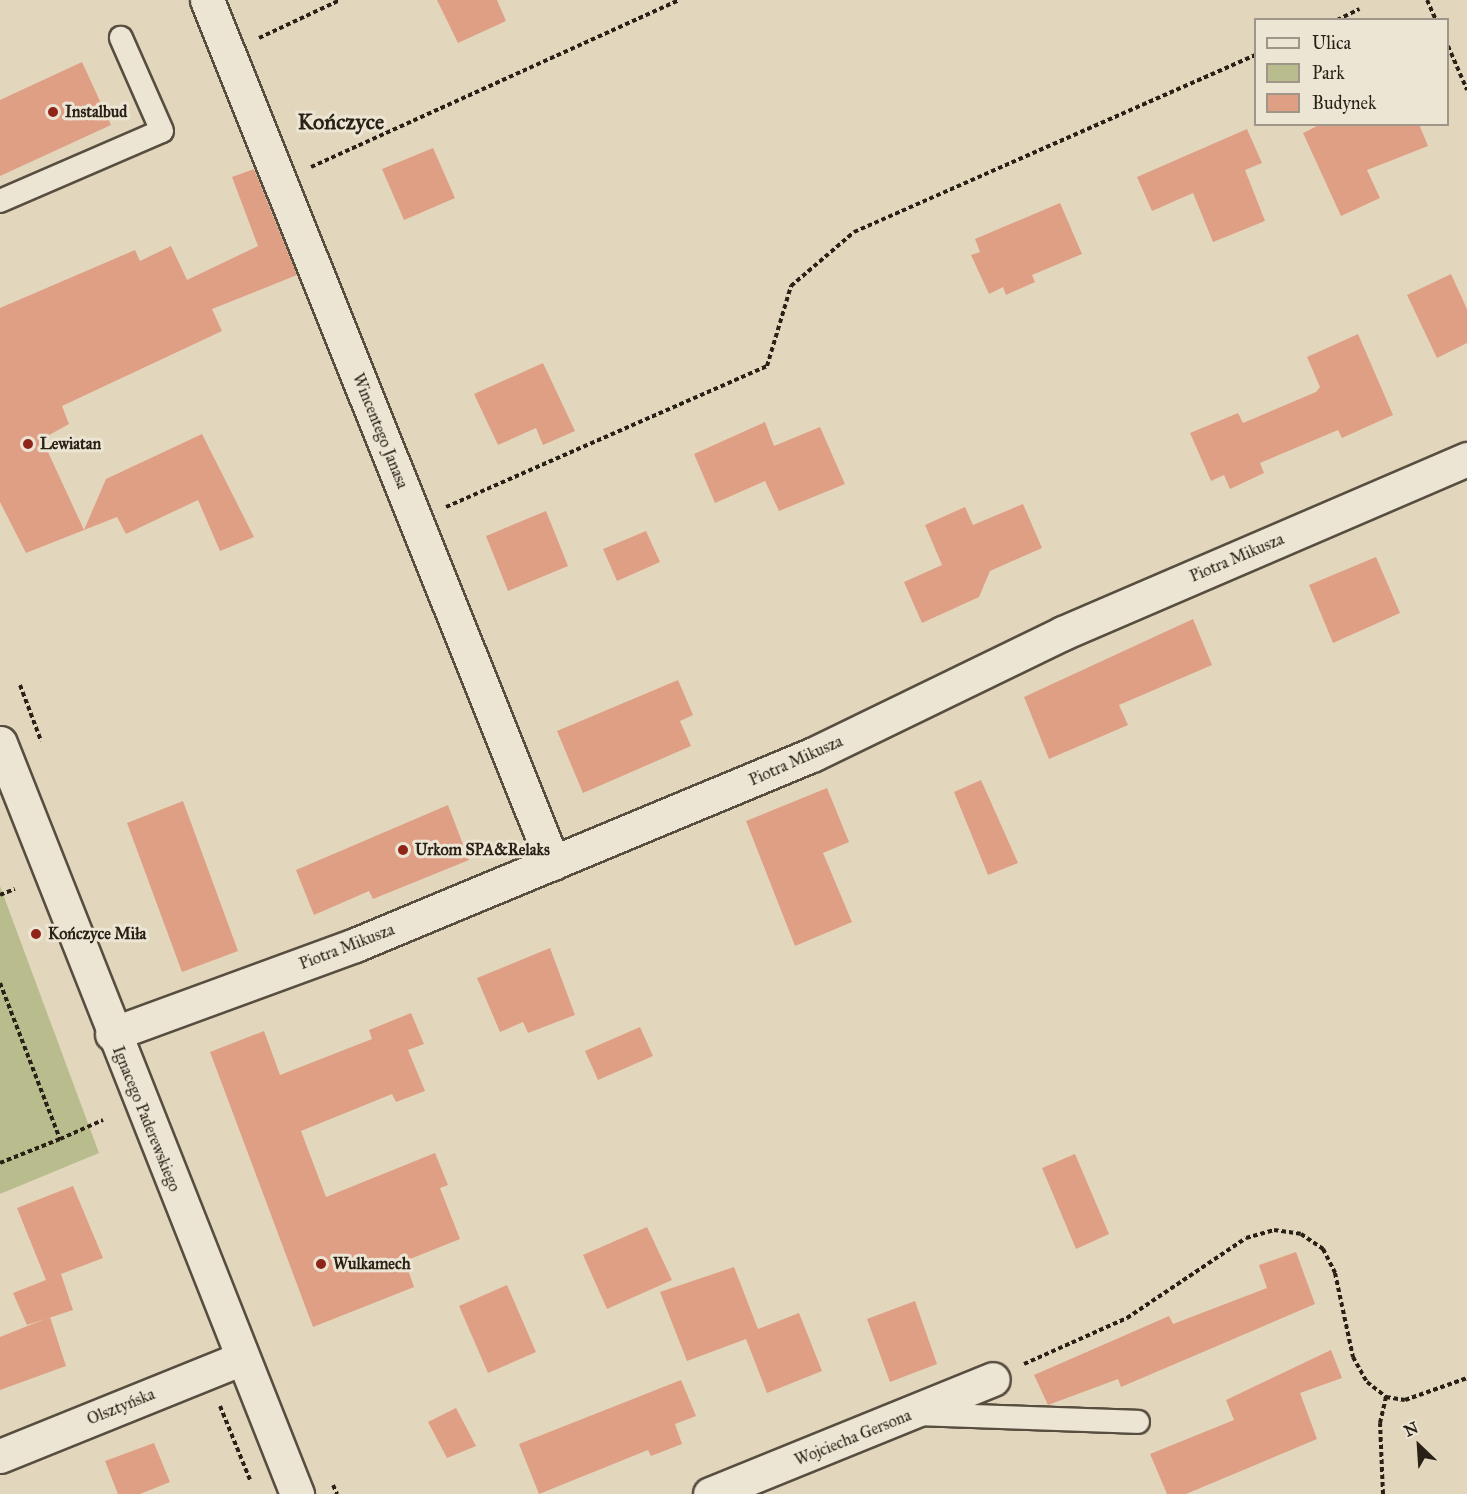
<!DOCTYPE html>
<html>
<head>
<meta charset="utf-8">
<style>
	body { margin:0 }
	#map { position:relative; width:1467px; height:1494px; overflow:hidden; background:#e2d7bd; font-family:"IM FELL Great Primer",serif }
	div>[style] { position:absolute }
	.green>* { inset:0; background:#b9bd8d }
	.building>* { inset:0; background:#df9f85 }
	.path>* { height:4px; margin-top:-2px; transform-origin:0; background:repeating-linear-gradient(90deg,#292016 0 4.5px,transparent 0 7.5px) }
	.roads { filter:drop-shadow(2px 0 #574e40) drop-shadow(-2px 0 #574e40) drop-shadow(0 2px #574e40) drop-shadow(0 -2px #574e40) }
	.service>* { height:22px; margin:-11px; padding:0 11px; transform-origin:11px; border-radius:11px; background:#ece5d4 }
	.minor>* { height:33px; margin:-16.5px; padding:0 16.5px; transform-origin:16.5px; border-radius:16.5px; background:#ece5d4 }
	.secondary>* { height:33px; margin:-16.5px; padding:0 16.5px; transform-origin:16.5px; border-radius:16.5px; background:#ece5d4 }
	.dots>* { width:16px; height:16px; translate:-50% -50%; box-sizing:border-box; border:3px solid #ece5d4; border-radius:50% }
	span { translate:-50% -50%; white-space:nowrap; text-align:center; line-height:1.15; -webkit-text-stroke:6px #ece5d4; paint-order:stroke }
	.poi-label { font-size:16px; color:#292016; font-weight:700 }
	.left { translate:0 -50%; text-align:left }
	.street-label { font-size:16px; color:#292016 }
	.district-label { font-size:22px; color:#292016; font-weight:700 }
	.legend { position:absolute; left:1254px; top:18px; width:195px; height:108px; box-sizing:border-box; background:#ece5d4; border:2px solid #9e9688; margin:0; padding:8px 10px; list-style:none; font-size:18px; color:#292016 }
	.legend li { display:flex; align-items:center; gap:12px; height:30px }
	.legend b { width:30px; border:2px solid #9e9688 }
	.north { position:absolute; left:1389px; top:1416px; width:60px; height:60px; -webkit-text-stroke:4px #ece5d4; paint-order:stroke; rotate:335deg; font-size:16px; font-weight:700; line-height:24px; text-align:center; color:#292016 }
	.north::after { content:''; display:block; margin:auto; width:21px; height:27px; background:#292016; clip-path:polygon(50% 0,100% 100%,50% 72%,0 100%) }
</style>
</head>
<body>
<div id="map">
	<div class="green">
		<div style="clip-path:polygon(0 886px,99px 1153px,0 1194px)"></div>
	</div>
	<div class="building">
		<div style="clip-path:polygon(437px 0,497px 0,506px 21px,458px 43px)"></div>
		<div style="clip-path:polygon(82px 62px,111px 125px,0 176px,0 100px)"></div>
		<div style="clip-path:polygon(1321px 124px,1419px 124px,1428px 146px,1367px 170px,1380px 198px,1341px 216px,1303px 133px)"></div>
		<div style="clip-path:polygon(1247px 129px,1262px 163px,1245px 170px,1265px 221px,1213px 242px,1193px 193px,1152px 211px,1137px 177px)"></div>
		<div style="clip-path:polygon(433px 148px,455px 198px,404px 220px,382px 169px)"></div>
		<div style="clip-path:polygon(254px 169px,297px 275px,212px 309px,222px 331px,62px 406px,69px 424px,42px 439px,84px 530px,106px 479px,202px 434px,254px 537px,220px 551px,198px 500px,126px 534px,117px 517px,26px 553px,0 502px,0 308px,135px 250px,140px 261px,171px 246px,187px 280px,258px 246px,232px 177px)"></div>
		<div style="clip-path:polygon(1060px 203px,1082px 254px,1032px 275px,1035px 282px,1006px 295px,1003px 287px,989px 294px,971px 255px,980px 252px,975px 239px)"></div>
		<div style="clip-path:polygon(1451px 274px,1467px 309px,1467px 343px,1437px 358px,1407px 295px)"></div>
		<div style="clip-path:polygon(1358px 334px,1393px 415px,1342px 438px,1338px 430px,1260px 463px,1264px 473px,1230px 489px,1224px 475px,1211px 481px,1190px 433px,1238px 413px,1243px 423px,1316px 392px,1320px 387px,1307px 357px)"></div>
		<div style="clip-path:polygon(543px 363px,575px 431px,543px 445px,536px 428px,498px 445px,474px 394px)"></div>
		<div style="clip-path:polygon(765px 422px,774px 446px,820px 427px,845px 484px,779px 511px,765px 481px,715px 503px,694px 454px)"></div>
		<div style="clip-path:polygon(1023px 504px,1042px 548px,990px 571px,979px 597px,922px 623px,904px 582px,942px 565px,925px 525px,965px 507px,973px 525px)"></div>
		<div style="clip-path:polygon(546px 511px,568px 566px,508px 591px,486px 536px)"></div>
		<div style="clip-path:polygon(646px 531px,660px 562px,617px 581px,603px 549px)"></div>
		<div style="clip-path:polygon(1376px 557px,1400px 613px,1333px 643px,1309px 585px)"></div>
		<div style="clip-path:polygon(1193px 619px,1212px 665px,1119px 705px,1128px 725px,1049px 759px,1024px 697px)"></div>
		<div style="clip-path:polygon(678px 680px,693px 715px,680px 721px,691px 746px,583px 793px,557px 731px)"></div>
		<div style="clip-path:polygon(981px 780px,1018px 863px,988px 875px,954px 792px)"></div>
		<div style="clip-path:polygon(827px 788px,849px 842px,823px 853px,852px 922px,795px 946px,746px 821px)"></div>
		<div style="clip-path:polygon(183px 801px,238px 951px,182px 972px,127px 823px)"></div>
		<div style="clip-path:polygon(448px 805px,469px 860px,373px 899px,369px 891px,314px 915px,296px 870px)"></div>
		<div style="clip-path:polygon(550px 948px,575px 1015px,528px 1033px,523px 1022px,500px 1032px,477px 978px)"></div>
		<div style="clip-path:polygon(411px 1013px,424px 1044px,408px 1050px,425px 1091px,396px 1102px,392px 1094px,301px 1131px,326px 1197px,435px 1153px,448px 1185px,440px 1188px,460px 1239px,405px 1261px,414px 1287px,313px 1327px,210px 1052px,264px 1031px,280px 1075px,372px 1039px,369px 1030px)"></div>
		<div style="clip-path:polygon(640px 1027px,653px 1056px,598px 1080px,585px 1051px)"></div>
		<div style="clip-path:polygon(1075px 1154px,1109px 1234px,1076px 1249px,1042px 1168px)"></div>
		<div style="clip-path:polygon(73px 1186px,103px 1258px,61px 1274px,73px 1310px,27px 1325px,13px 1293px,46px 1280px,17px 1208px)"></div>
		<div style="clip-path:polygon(647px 1227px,672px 1280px,607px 1309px,583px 1255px)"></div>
		<div style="clip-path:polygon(1296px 1252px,1315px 1304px,1121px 1387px,1118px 1379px,1048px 1405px,1034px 1375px,1169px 1316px,1173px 1324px,1267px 1288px,1259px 1265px)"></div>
		<div style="clip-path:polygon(734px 1267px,758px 1329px,799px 1313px,822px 1371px,767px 1393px,746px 1339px,687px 1361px,660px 1292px)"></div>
		<div style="clip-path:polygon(507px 1285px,536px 1352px,488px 1373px,459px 1306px)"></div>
		<div style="clip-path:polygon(915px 1301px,937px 1364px,890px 1382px,867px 1319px)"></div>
		<div style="clip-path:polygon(50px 1317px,66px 1366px,0 1390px,0 1337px)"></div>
		<div style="clip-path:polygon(1331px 1350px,1342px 1378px,1300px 1393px,1317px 1439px,1186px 1494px,1167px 1494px,1150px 1454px,1234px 1420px,1226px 1400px)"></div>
		<div style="clip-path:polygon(681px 1380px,696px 1416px,675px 1424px,682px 1444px,651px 1456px,648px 1450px,539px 1494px,519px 1444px)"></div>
		<div style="clip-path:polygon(456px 1408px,476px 1446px,447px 1458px,428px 1422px)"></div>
		<div style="clip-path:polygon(154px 1443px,170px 1482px,140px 1494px,118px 1494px,105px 1461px)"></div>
	</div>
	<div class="path">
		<div style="left:1427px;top:0;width:22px;rotate:66deg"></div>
		<div style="left:1337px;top:20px;width:25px;rotate:-26deg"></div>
		<div style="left:259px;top:38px;width:89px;rotate:-25.1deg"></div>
		<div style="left:1448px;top:46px;width:48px;rotate:66.6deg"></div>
		<div style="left:311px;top:167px;width:404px;rotate:-24.4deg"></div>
		<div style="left:446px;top:507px;width:351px;rotate:-23.7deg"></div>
		<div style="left:767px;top:366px;width:84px;rotate:-73.3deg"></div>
		<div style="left:791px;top:286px;width:83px;rotate:-40.6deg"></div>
		<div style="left:854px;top:232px;width:439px;rotate:-23.8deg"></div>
		<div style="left:20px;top:685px;width:60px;rotate:69.4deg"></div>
		<div style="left:0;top:895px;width:16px;rotate:-22deg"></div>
		<div style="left:0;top:983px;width:167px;rotate:69deg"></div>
		<div style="left:60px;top:1139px;width:47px;rotate:-23.8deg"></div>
		<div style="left:0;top:1163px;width:65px;rotate:-21.8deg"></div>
		<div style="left:1024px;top:1364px;width:113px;rotate:-24.1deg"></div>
		<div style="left:1127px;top:1318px;width:143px;rotate:-33.9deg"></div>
		<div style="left:1246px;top:1238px;width:29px;rotate:-16deg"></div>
		<div style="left:1274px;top:1230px;width:27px;rotate:8deg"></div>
		<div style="left:1301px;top:1234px;width:27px;rotate:34deg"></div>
		<div style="left:1323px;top:1249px;width:27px;rotate:63deg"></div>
		<div style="left:1335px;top:1273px;width:86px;rotate:77.9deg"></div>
		<div style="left:1353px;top:1357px;width:29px;rotate:61deg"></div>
		<div style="left:1367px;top:1382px;width:24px;rotate:38deg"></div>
		<div style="left:1386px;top:1397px;width:19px;rotate:9deg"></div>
		<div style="left:1405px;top:1400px;width:66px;rotate:-19.5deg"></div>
		<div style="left:220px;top:1406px;width:80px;rotate:67.9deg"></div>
		<div style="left:333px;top:1485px;width:10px;rotate:66deg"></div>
		<div style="left:1383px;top:1494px;width:71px;rotate:-92.4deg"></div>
		<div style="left:1380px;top:1423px;width:27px;rotate:-77deg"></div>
	</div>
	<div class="roads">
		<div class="service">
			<div style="left:0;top:201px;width:176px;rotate:-23.4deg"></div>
			<div style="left:162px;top:131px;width:102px;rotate:-113.8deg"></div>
			<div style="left:913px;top:1414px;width:225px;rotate:2deg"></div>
		</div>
		<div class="minor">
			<div style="left:207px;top:0;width:930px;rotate:68.15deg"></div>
			<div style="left:112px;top:1034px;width:259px;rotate:-20.1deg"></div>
			<div style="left:355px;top:945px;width:495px;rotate:-22.6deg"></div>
			<div style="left:812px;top:755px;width:279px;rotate:-25.9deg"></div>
			<div style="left:1063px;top:633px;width:440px;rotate:-23.3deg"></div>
			<div style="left:0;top:1456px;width:261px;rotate:-22deg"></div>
			<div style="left:710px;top:1494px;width:305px;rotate:-22.1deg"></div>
		</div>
		<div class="secondary">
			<div style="left:0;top:743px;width:808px;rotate:68.42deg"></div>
		</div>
	</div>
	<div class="dots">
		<div style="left:53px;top:112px;background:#8f2418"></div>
		<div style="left:28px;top:444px;background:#8f2418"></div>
		<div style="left:403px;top:850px;background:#8f2418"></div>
		<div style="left:36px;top:934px;background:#8f2418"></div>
		<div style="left:321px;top:1264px;background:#8f2418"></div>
	</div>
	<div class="poi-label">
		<span class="left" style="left:65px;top:112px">Instalbud</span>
		<span class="left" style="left:40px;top:444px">Lewiatan</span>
		<span class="left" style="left:415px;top:850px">Urkom SPA&amp;Relaks</span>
		<span class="left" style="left:48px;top:934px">Kończyce Miła</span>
		<span class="left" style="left:333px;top:1264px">Wulkamech</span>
	</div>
	<div class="street-label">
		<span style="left:380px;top:431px;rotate:68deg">Wincentego Janasa</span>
		<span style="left:1237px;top:558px;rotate:-23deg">Piotra Mikusza</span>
		<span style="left:796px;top:761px;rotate:-24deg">Piotra Mikusza</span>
		<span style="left:347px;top:947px;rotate:-21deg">Piotra Mikusza</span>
		<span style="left:146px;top:1119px;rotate:68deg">Ignacego Paderewskiego</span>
		<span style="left:121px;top:1407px;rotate:-22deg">Olsztyńska</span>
		<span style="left:853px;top:1438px;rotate:-22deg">Wojciecha Gersona</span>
	</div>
	<div class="district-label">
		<span style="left:341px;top:122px">Kończyce</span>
	</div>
	<ul class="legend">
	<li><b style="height:8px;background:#ece5d4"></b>Ulica</li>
	<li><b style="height:16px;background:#b9bd8d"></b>Park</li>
	<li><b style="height:16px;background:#df9f85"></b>Budynek</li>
	</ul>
	<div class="north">N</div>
</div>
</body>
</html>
